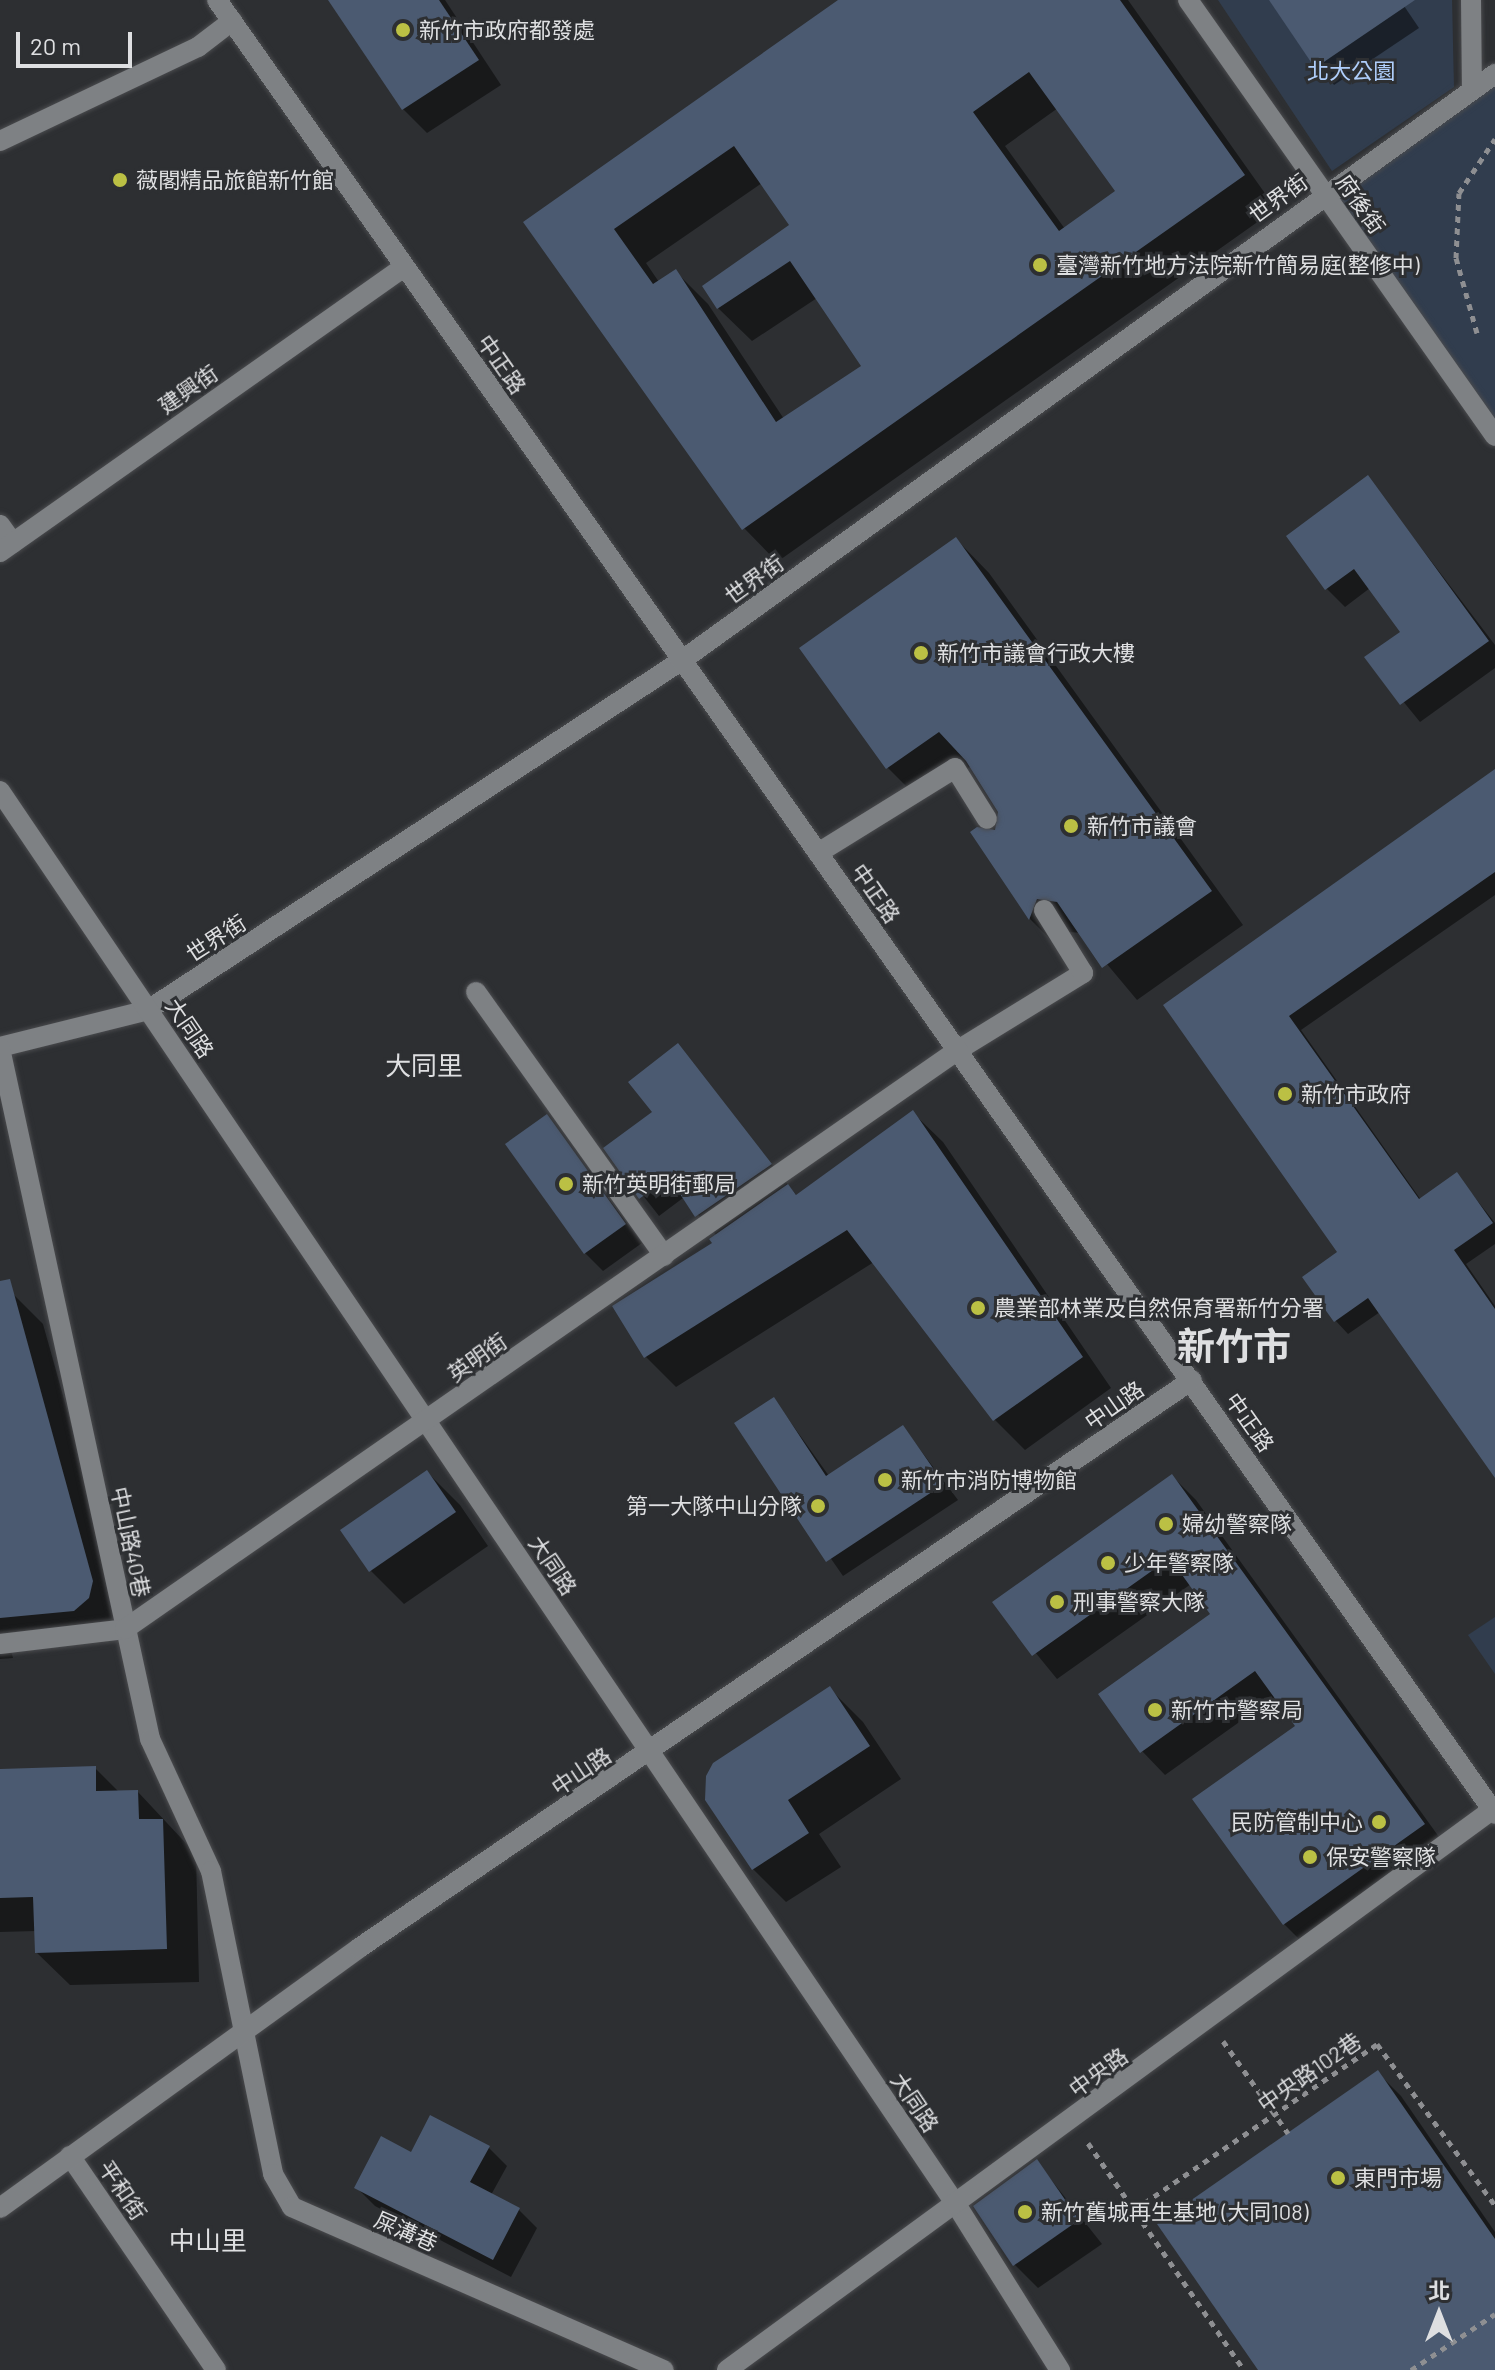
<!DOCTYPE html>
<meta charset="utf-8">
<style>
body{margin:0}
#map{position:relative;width:1495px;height:2370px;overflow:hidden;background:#2d2f32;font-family:Barlow,"Noto Sans TC",sans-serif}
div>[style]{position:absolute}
.green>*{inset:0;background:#313d4e}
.shadow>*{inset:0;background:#0007}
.building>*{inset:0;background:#4b5a71}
.path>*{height:5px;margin-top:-2.5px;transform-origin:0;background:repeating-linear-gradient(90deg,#8e8f92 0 6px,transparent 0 12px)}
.roads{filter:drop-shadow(0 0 2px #4a4b4e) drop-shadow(0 0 2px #4a4b4e)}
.lane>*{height:20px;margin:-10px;padding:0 10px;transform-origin:10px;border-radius:10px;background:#7e8184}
.street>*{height:20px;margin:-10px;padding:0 10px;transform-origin:10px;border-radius:10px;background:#7e8184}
.secondary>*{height:20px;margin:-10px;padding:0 10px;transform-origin:10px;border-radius:10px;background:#7e8184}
.dots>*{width:22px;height:22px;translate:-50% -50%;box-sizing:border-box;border:4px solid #2d2f32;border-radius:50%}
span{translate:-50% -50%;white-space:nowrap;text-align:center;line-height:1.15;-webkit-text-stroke:6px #2d2f32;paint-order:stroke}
.poi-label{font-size:22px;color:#dedfe1}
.left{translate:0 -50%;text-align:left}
.right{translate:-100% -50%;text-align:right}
.park-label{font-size:22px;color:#afcefb}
.street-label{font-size:22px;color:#dedfe1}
.quarter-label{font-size:26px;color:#dedfe1}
.town-label{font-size:38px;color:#dedfe1;font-weight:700}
.north{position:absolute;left:1399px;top:2274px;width:80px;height:80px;-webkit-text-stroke:6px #2d2f32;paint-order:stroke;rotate:0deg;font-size:22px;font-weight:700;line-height:32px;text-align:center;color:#dedfe1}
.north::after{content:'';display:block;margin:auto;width:28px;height:36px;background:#dedfe1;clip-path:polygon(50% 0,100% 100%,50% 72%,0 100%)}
.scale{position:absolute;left:16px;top:32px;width:116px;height:36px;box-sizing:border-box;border:4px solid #dedfe1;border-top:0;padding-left:10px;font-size:24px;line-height:28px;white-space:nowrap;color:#dedfe1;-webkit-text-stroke:6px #2d2f32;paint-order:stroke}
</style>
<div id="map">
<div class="green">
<div style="clip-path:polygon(1218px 0,1452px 0,1454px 87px,1332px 171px)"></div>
<div style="clip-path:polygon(1495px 75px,1495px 436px,1325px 194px)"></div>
<div style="clip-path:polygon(1495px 1617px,1495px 1674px,1468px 1635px)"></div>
</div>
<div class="shadow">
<div style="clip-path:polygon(331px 0,445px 0,501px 85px,427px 133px,403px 109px)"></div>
<div style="clip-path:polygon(evenodd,842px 0,1128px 0,1276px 209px,777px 562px,744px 528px,526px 223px,842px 0,1058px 108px,1118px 191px,1065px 229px,1005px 146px,1058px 108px,842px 0,762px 183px,792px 226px,718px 308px,752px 341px,817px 298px,863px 366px,784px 419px,708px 304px,675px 271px,659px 282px,646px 263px,762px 183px)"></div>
<div style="clip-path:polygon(1272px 0,1400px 0,1419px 28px,1334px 85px)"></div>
<div style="clip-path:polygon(1368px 478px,1495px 645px,1495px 668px,1420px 722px,1367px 657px,1402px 632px,1370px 588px,1345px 607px,1327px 589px)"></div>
<div style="clip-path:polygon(956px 539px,989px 573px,1243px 925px,1137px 1000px,1081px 933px,1070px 932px,1062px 951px,1030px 919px,972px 833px,996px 832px,1000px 812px,971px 766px,921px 801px,888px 768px,802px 648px)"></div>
<div style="clip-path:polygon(1495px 771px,1495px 895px,1301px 1030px,1421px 1200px,1457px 1175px,1495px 1223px,1495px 1244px,1466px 1264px,1495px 1306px,1495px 1475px,1380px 1312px,1348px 1334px,1335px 1320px,1340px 1253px,1165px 1005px)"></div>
<div style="clip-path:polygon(678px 1046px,797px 1196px,913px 1113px,943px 1142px,1111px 1388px,1025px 1450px,995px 1420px,874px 1262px,676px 1387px,646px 1357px,717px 1236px,683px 1198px,659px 1216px,606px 1148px,655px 1113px)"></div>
<div style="clip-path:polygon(546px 1116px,642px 1243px,603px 1271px,585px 1253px)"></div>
<div style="clip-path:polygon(12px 1293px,43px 1324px,124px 1613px,120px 1630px,106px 1642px,11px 1650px,13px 1658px,0 1659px,0 1296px)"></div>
<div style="clip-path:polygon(774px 1399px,829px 1476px,903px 1427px,958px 1500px,843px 1576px,737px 1423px)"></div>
<div style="clip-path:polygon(427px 1472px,460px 1505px,488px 1546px,404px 1604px,371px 1571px)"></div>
<div style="clip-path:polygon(1172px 1476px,1196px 1500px,1447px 1848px,1308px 1948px,1284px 1924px,1298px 1726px,1276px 1696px,1165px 1775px,1142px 1751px,1213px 1614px,1191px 1584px,1057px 1679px,995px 1603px)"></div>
<div style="clip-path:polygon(830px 1689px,863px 1722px,901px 1779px,819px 1834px,841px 1867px,786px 1902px,753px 1869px)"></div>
<div style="clip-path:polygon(95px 1768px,119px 1792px,138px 1792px,196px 1854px,199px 1982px,70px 1985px,36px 1952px,36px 1931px,0 1932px,0 1771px)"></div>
<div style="clip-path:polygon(1378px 2073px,1401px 2096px,1495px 2232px,1495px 2370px,1261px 2370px)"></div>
<div style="clip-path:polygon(489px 2148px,507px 2166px,491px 2195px,519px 2210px,537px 2228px,511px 2277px,375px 2206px,357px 2188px,412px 2155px)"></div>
<div style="clip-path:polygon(1037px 2162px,1102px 2244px,1038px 2288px,1014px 2264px)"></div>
</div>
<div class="building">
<div style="clip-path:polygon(328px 0,439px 0,479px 60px,402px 110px)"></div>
<div style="clip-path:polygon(evenodd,838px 0,1120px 0,1245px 175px,742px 530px,523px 222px,838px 0,1029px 72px,1115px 191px,1059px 231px,973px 112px,1029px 72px,838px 0,734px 146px,789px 225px,702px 286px,717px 309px,790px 261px,861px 366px,776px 422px,676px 269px,653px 284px,614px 229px,734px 146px)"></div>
<div style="clip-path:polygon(1269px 0,1415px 0,1315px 68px)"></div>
<div style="clip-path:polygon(1368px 475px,1489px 641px,1400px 705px,1364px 657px,1400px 632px,1354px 569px,1325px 590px,1286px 536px)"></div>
<div style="clip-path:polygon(956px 537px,1212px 891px,1102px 968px,1057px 902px,1037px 899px,1029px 920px,970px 832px,977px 827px,995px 830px,998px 812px,966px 761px,939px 732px,886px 769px,799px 648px)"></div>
<div style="clip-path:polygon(1495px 769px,1495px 872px,1289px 1016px,1419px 1199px,1457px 1172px,1493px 1223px,1454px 1250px,1495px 1309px,1495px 1478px,1368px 1298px,1334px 1322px,1302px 1277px,1337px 1252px,1163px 1005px)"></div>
<div style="clip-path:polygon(678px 1043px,772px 1164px,695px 1217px,669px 1177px,639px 1199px,603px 1148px,652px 1112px,628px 1082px)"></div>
<div style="clip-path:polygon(913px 1110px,1083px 1357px,993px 1421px,847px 1230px,644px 1358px,612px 1306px,712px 1243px,709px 1239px,788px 1184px,796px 1195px)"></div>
<div style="clip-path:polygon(547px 1114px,626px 1224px,584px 1254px,505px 1144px)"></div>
<div style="clip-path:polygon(10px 1279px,93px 1581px,89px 1598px,74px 1611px,0 1618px,0 1281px)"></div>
<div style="clip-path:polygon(774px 1397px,826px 1476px,903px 1425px,944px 1484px,826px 1562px,734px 1423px)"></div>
<div style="clip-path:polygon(427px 1470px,456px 1512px,369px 1572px,340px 1530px)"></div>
<div style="clip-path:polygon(1172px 1474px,1425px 1824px,1283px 1925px,1192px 1799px,1295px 1726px,1255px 1671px,1140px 1753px,1098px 1694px,1210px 1614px,1170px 1558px,1032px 1656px,992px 1602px)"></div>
<div style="clip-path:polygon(830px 1686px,870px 1746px,788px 1800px,809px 1833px,752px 1870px,705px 1800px,706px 1776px,713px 1763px)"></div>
<div style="clip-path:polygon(96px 1766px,96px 1791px,138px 1790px,139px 1819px,163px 1819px,167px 1949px,35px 1953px,33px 1897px,0 1898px,0 1769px)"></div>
<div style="clip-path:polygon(1378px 2070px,1495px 2239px,1495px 2370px,1258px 2370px,1157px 2224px)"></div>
<div style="clip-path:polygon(430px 2115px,490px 2146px,470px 2182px,520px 2208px,493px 2260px,354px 2188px,381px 2136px,411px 2152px)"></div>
<div style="clip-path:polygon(1037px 2159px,1079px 2220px,1013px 2266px,973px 2206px)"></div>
</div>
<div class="path">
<div style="left:1477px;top:333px;width:78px;rotate:-105.6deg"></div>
<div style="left:1456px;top:258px;width:65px;rotate:-87.4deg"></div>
<div style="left:1459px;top:193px;width:65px;rotate:-56.3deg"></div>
<div style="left:1223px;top:2041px;width:113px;rotate:54.8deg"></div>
<div style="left:1088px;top:2143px;width:275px;rotate:55.5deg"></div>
<div style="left:1134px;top:2210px;width:294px;rotate:-34.3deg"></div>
<div style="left:1377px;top:2044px;width:200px;rotate:53.8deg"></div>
<div style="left:1411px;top:2370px;width:101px;rotate:-33.7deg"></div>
</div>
<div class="roads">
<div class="lane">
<div style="left:1471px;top:0;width:90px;rotate:89.4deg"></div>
<div style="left:0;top:141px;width:219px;rotate:-25.4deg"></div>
<div style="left:198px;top:47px;width:43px;rotate:-37.4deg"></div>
<div style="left:0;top:525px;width:22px;rotate:54deg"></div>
<div style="left:818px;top:853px;width:161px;rotate:-31.8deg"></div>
<div style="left:955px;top:768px;width:60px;rotate:57.9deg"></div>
<div style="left:476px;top:992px;width:324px;rotate:54.5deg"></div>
<div style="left:0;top:1047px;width:153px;rotate:-14deg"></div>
<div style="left:148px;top:1010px;width:637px;rotate:-33.22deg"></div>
<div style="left:0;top:1048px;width:707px;rotate:77.75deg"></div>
<div style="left:150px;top:1739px;width:145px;rotate:65.2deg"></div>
<div style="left:211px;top:1871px;width:309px;rotate:78.4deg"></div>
<div style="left:273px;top:2174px;width:38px;rotate:60deg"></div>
<div style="left:292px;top:2207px;width:406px;rotate:23.7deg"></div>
<div style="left:958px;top:1050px;width:147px;rotate:-31.6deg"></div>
<div style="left:1083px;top:973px;width:74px;rotate:-121.8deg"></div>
</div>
<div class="street">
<div style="left:1188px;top:0;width:533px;rotate:54.85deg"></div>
<div style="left:0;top:552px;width:494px;rotate:-35.2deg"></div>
<div style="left:681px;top:661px;width:1004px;rotate:-35.8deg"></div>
<div style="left:0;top:791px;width:1708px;rotate:55.93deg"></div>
<div style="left:957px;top:2206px;width:194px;rotate:57.9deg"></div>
<div style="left:0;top:1644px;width:126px;rotate:-6.8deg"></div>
<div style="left:125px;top:1629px;width:1014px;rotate:-34.8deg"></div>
<div style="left:70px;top:2156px;width:259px;rotate:55.7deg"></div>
<div style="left:727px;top:2370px;width:948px;rotate:-36.21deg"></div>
</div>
<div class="secondary">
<div style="left:217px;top:0;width:2219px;rotate:54.83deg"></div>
<div style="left:0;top:2208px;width:443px;rotate:-35.9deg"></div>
<div style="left:359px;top:1948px;width:1008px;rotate:-34.29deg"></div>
</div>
</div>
<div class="dots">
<div style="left:403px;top:30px;background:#bbc044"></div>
<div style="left:120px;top:180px;background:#bbc044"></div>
<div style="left:1040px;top:265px;background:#bbc044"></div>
<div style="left:921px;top:653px;background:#bbc044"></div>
<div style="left:1071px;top:826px;background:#bbc044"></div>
<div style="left:1285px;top:1094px;background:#bbc044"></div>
<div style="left:566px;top:1184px;background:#bbc044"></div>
<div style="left:978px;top:1308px;background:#bbc044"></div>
<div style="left:885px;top:1480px;background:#bbc044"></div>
<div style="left:818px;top:1506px;background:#bbc044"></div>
<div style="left:1166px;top:1524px;background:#bbc044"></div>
<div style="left:1108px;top:1563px;background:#bbc044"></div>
<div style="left:1057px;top:1602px;background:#bbc044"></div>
<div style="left:1155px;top:1710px;background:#bbc044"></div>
<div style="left:1379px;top:1822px;background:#bbc044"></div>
<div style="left:1310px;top:1857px;background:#bbc044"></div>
<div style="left:1338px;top:2178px;background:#bbc044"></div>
<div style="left:1025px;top:2212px;background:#bbc044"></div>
</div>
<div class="poi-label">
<span class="left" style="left:419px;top:30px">新竹市政府都發處</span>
<span class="left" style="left:136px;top:180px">薇閣精品旅館新竹館</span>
<span class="left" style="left:1056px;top:265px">臺灣新竹地方法院新竹簡易庭(整修中)</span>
<span class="left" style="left:937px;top:653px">新竹市議會行政大樓</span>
<span class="left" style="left:1087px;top:826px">新竹市議會</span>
<span class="left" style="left:1301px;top:1094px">新竹市政府</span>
<span class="left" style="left:582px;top:1184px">新竹英明街郵局</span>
<span class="left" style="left:994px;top:1308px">農業部林業及自然保育署新竹分署</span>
<span class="left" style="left:901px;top:1480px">新竹市消防博物館</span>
<span class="right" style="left:802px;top:1506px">第一大隊中山分隊</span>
<span class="left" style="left:1182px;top:1524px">婦幼警察隊</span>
<span class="left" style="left:1124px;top:1563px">少年警察隊</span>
<span class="left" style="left:1073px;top:1602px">刑事警察大隊</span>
<span class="left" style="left:1171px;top:1710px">新竹市警察局</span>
<span class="right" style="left:1363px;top:1822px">民防管制中心</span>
<span class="left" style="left:1326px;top:1857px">保安警察隊</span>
<span class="left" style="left:1354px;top:2178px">東門市場</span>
<span class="left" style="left:1041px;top:2212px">新竹舊城再生基地 (大同108)</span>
</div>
<div class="park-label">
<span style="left:1351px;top:71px">北大公園</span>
</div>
<div class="street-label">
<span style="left:1278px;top:198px;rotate:-36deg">世界街</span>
<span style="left:1361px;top:204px;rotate:55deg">府後街</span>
<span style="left:502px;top:364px;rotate:55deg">中正路</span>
<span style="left:188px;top:389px;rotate:-35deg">建興街</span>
<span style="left:754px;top:579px;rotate:-36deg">世界街</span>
<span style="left:876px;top:893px;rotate:55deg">中正路</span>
<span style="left:216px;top:938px;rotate:-33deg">世界街</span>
<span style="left:190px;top:1028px;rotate:56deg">大同路</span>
<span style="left:477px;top:1357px;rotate:-35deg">英明街</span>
<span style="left:1114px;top:1405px;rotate:-35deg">中山路</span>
<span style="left:1250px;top:1422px;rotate:55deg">中正路</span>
<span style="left:131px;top:1542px;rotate:78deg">中山路40巷</span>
<span style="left:553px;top:1565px;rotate:56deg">大同路</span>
<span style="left:581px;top:1771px;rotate:-34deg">中山路</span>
<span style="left:1098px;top:2072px;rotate:-36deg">中央路</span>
<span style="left:1309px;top:2072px;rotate:-35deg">中央路102巷</span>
<span style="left:915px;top:2102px;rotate:56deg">大同路</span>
<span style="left:123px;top:2190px;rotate:56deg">平和街</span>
<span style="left:406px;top:2231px;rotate:24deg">屎溝巷</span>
</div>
<div class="quarter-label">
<span style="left:424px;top:1065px">大同里</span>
<span style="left:208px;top:2240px">中山里</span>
</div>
<div class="town-label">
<span style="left:1234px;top:1346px">新竹市</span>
</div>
<div class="north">北</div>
<div class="scale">20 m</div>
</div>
